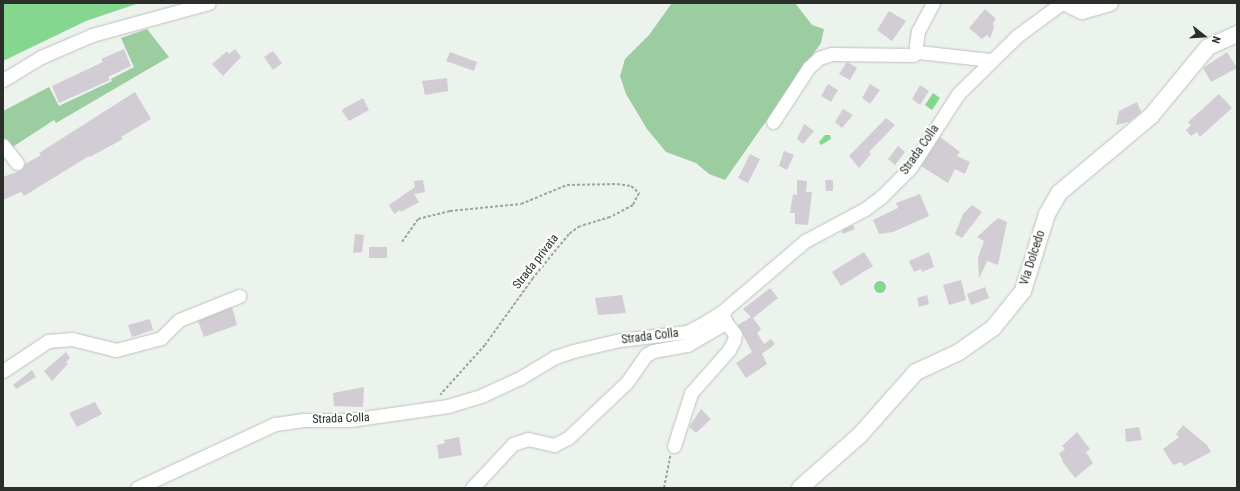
<!DOCTYPE html>
<style>
body{margin:0}
#map{position:relative;width:1240px;height:491px;overflow:hidden;background:#ecf3ec;font-family:"Roboto Condensed",sans-serif}
div>[style]{position:absolute}
.green>*{inset:0;background:#9bcda0}
.water>*{inset:0;background:#85d68e}
.round{border-radius:50%}
.building>*{inset:0;background:#d2ccd4}
.path>*{height:2px;margin-top:-1px;transform-origin:0;background:repeating-linear-gradient(90deg,#a0a5a0 0 3px,transparent 0 5px)}
.roads{filter:drop-shadow(0 0 1px #bbc2bb) drop-shadow(0 0 1px #bbc2bb)}
.minor>*{height:13px;margin:-6.5px;padding:0 6.5px;transform-origin:6.5px;border-radius:6.5px;background:#fff}
.major>*{height:16px;margin:-8px;padding:0 8px;transform-origin:8px;border-radius:8px;background:#fff}
span{translate:-50% -50%;white-space:nowrap;text-align:center;line-height:1.15;-webkit-text-stroke:4px #fdfffd;paint-order:stroke}
.street-label{font-size:12px;color:#2b2e2b}
.frame{position:absolute;inset:0;border:4px solid #2b2e2b;pointer-events:none}
.north{position:absolute;left:1184px;top:16px;width:40px;height:40px;-webkit-text-stroke:3px #fdfffd;paint-order:stroke;rotate:107deg;font-size:11px;font-weight:700;line-height:16px;text-align:center;color:#2b2e2b}
.north::after{content:'';display:block;margin:auto;width:14px;height:18px;background:#2b2e2b;clip-path:polygon(50% 0,100% 100%,50% 72%,0 100%)}
</style>
<div id="map">
<div class="green">
<div style="clip-path:polygon(672px 3px,795px 3px,812px 25px,824px 29px,821px 43px,725px 180px,709px 174px,696px 163px,666px 152px,647px 129px,626px 94px,620px 76px,625px 59px,649px 35px)"></div>
<div style="clip-path:polygon(147px 29px,169px 57px,56px 123px,54px 120px,11px 148px,3px 137px,3px 111px,49px 87px,59px 106px,112px 81px,111px 79px,134px 67px,121px 38px)"></div>
</div>
<div class="water">
<div style="clip-path:polygon(3px 3px,139px 3px,86px 21px,3px 61px)"></div>
<div style="clip-path:polygon(933px 93px,940px 98px,932px 110px,925px 105px)"></div>
<div style="clip-path:polygon(825px 135px,830px 135px,831px 139px,821px 145px,819px 142px)"></div>
<div class="round" style="left:874px;top:281px;width:12px;height:12px"></div>
</div>
<div class="building">
<div style="clip-path:polygon(985px 9px,996px 19px,993px 23px,994px 28px,990px 38px,987px 35px,982px 39px,969px 28px)"></div>
<div style="clip-path:polygon(889px 11px,906px 21px,892px 41px,877px 30px)"></div>
<div style="clip-path:polygon(124px 49px,131px 66px,108px 77px,110px 80px,59px 103px,52px 86px,103px 62px,101px 59px)"></div>
<div style="clip-path:polygon(235px 49px,241px 57px,223px 76px,212px 64px,227px 51px,229px 54px)"></div>
<div style="clip-path:polygon(273px 51px,282px 63px,273px 70px,264px 57px)"></div>
<div style="clip-path:polygon(450px 52px,477px 62px,474px 71px,446px 61px)"></div>
<div style="clip-path:polygon(1227px 52px,1237px 68px,1211px 82px,1203px 68px)"></div>
<div style="clip-path:polygon(847px 62px,857px 68px,850px 80px,839px 74px)"></div>
<div style="clip-path:polygon(447px 78px,448px 91px,425px 95px,422px 81px)"></div>
<div style="clip-path:polygon(828px 84px,838px 90px,831px 102px,821px 96px)"></div>
<div style="clip-path:polygon(870px 84px,880px 90px,870px 104px,862px 98px)"></div>
<div style="clip-path:polygon(920px 85px,929px 91px,920px 105px,912px 99px)"></div>
<div style="clip-path:polygon(135px 92px,151px 119px,121px 137px,123px 139px,90px 157px,89px 156px,24px 196px,21px 192px,3px 200px,3px 177px,22px 170px,25px 164px,41px 155px,39px 153px)"></div>
<div style="clip-path:polygon(1219px 94px,1232px 108px,1200px 137px,1197px 132px,1191px 136px,1186px 130px,1191px 125px,1188px 122px)"></div>
<div style="clip-path:polygon(363px 98px,369px 110px,349px 121px,342px 111px,343px 109px)"></div>
<div style="clip-path:polygon(1137px 102px,1141px 112px,1129px 122px,1116px 125px,1119px 111px)"></div>
<div style="clip-path:polygon(843px 109px,853px 115px,842px 128px,835px 122px)"></div>
<div style="clip-path:polygon(886px 118px,895px 125px,869px 152px,871px 154px,859px 168px,849px 156px)"></div>
<div style="clip-path:polygon(804px 124px,814px 131px,803px 144px,797px 139px)"></div>
<div style="clip-path:polygon(940px 137px,960px 152px,957px 156px,970px 162px,965px 174px,955px 169px,948px 183px,921px 166px)"></div>
<div style="clip-path:polygon(898px 146px,905px 152px,895px 165px,888px 159px)"></div>
<div style="clip-path:polygon(784px 151px,794px 155px,787px 170px,779px 166px)"></div>
<div style="clip-path:polygon(750px 154px,760px 159px,748px 183px,738px 178px)"></div>
<div style="clip-path:polygon(423px 180px,425px 192px,414px 194px,419px 202px,401px 212px,400px 210px,394px 214px,389px 205px,415px 187px,414px 181px)"></div>
<div style="clip-path:polygon(797px 180px,807px 181px,806px 192px,812px 192px,808px 225px,795px 224px,795px 213px,790px 213px,793px 194px,797px 195px)"></div>
<div style="clip-path:polygon(825px 180px,833px 180px,833px 191px,826px 191px)"></div>
<div style="clip-path:polygon(920px 194px,929px 216px,893px 232px,879px 234px,873px 220px,898px 208px,896px 203px)"></div>
<div style="clip-path:polygon(972px 205px,982px 212px,962px 238px,955px 234px,963px 214px)"></div>
<div style="clip-path:polygon(998px 218px,1007px 222px,998px 265px,987px 261px,979px 279px,978px 258px,984px 241px,977px 237px)"></div>
<div style="clip-path:polygon(853px 225px,855px 229px,843px 234px,842px 230px)"></div>
<div style="clip-path:polygon(355px 234px,364px 235px,362px 252px,353px 253px)"></div>
<div style="clip-path:polygon(369px 247px,387px 247px,387px 258px,369px 258px)"></div>
<div style="clip-path:polygon(864px 252px,873px 266px,841px 286px,832px 272px)"></div>
<div style="clip-path:polygon(929px 252px,934px 267px,922px 272px,921px 269px,914px 272px,909px 261px)"></div>
<div style="clip-path:polygon(961px 280px,966px 300px,949px 305px,943px 285px)"></div>
<div style="clip-path:polygon(985px 287px,989px 298px,971px 305px,967px 294px)"></div>
<div style="clip-path:polygon(770px 288px,778px 298px,753px 318px,761px 329px,757px 333px,764px 344px,771px 339px,775px 344px,762px 354px,767px 364px,746px 378px,736px 363px,752px 352px,738px 325px,751px 317px,743px 309px)"></div>
<div style="clip-path:polygon(622px 295px,626px 313px,598px 315px,595px 298px)"></div>
<div style="clip-path:polygon(927px 295px,929px 304px,919px 307px,917px 298px)"></div>
<div style="clip-path:polygon(232px 307px,237px 325px,204px 337px,198px 321px)"></div>
<div style="clip-path:polygon(150px 319px,153px 330px,132px 337px,128px 325px)"></div>
<div style="clip-path:polygon(66px 352px,70px 358px,66px 362px,68px 364px,52px 381px,44px 371px)"></div>
<div style="clip-path:polygon(32px 370px,36px 377px,16px 389px,13px 385px)"></div>
<div style="clip-path:polygon(364px 387px,363px 407px,334px 406px,333px 393px)"></div>
<div style="clip-path:polygon(95px 402px,102px 414px,77px 427px,69px 413px)"></div>
<div style="clip-path:polygon(701px 409px,711px 419px,696px 433px,689px 427px)"></div>
<div style="clip-path:polygon(1183px 425px,1207px 445px,1211px 452px,1184px 466px,1181px 462px,1173px 465px,1163px 449px,1179px 437px,1176px 434px)"></div>
<div style="clip-path:polygon(1139px 427px,1142px 440px,1126px 442px,1125px 429px)"></div>
<div style="clip-path:polygon(1077px 432px,1090px 449px,1086px 452px,1093px 463px,1075px 478px,1062px 461px,1063px 460px,1059px 454px,1065px 449px,1062px 446px)"></div>
<div style="clip-path:polygon(459px 437px,462px 455px,439px 459px,437px 445px,445px 443px,444px 440px)"></div>
</div>
<div class="path">
<div style="left:402px;top:242px;width:28px;rotate:-55deg"></div>
<div style="left:418px;top:219px;width:33px;rotate:-14deg"></div>
<div style="left:450px;top:211px;width:71px;rotate:-5.6deg"></div>
<div style="left:521px;top:204px;width:50px;rotate:-22.4deg"></div>
<div style="left:567px;top:185px;width:50px;rotate:-1.1deg"></div>
<div style="left:617px;top:184px;width:14px;rotate:8deg"></div>
<div style="left:631px;top:186px;width:11px;rotate:41deg"></div>
<div style="left:639px;top:193px;width:13px;rotate:117deg"></div>
<div style="left:633px;top:205px;width:26px;rotate:152deg"></div>
<div style="left:610px;top:217px;width:31px;rotate:163deg"></div>
<div style="left:580px;top:226px;width:14px;rotate:144deg"></div>
<div style="left:569px;top:234px;width:57px;rotate:129.3deg"></div>
<div style="left:533px;top:278px;width:82px;rotate:125.6deg"></div>
<div style="left:485px;top:345px;width:67px;rotate:132deg"></div>
<div style="left:664px;top:488px;width:33px;rotate:-79deg"></div>
</div>
<div class="roads">
<div class="minor">
<div style="left:933px;top:3px;width:32px;rotate:118deg"></div>
<div style="left:918px;top:31px;width:15px;rotate:98deg"></div>
<div style="left:916px;top:46px;width:6px;rotate:72deg"></div>
<div style="left:918px;top:52px;width:72px;rotate:6.3deg"></div>
<div style="left:3px;top:80px;width:44px;rotate:-31.2deg"></div>
<div style="left:41px;top:57px;width:56px;rotate:-23.3deg"></div>
<div style="left:92px;top:35px;width:121px;rotate:-15.3deg"></div>
<div style="left:773px;top:122px;width:66px;rotate:-56.8deg"></div>
<div style="left:809px;top:67px;width:13px;rotate:-42deg"></div>
<div style="left:819px;top:58px;width:13px;rotate:-18deg"></div>
<div style="left:831px;top:54px;width:82px;rotate:0.7deg"></div>
<div style="left:913px;top:55px;width:6px;rotate:-31deg"></div>
<div style="left:3px;top:145px;width:23px;rotate:52deg"></div>
<div style="left:3px;top:371px;width:54px;rotate:-33.7deg"></div>
<div style="left:48px;top:341px;width:24px;rotate:-5deg"></div>
<div style="left:72px;top:339px;width:45px;rotate:14deg"></div>
<div style="left:116px;top:350px;width:47px;rotate:-14.9deg"></div>
<div style="left:161px;top:338px;width:25px;rotate:-45deg"></div>
<div style="left:179px;top:320px;width:65px;rotate:-21.8deg"></div>
<div style="left:674px;top:446px;width:56px;rotate:-72.2deg"></div>
<div style="left:691px;top:393px;width:57px;rotate:-48.5deg"></div>
<div style="left:729px;top:350px;width:11px;rotate:-63deg"></div>
<div style="left:734px;top:340px;width:6px;rotate:-81deg"></div>
<div style="left:735px;top:334px;width:16px;rotate:-128deg"></div>
<div style="left:725px;top:321px;width:9px;rotate:-103deg"></div>
<div style="left:137px;top:488px;width:152px;rotate:-24.9deg"></div>
<div style="left:275px;top:424px;width:27px;rotate:-8deg"></div>
<div style="left:302px;top:420px;width:48px"></div>
<div style="left:350px;top:420px;width:99px;rotate:-8.1deg"></div>
<div style="left:448px;top:406px;width:37px;rotate:-17deg"></div>
<div style="left:483px;top:395px;width:41px;rotate:-24.7deg"></div>
<div style="left:520px;top:378px;width:41px;rotate:-31deg"></div>
<div style="left:555px;top:357px;width:19px;rotate:-18deg"></div>
<div style="left:573px;top:351px;width:48px;rotate:-13.2deg"></div>
<div style="left:620px;top:340px;width:67px;rotate:-6.8deg"></div>
<div style="left:687px;top:332px;width:13px;rotate:-27deg"></div>
<div style="left:699px;top:326px;width:28px;rotate:-32deg"></div>
<div style="left:723px;top:311px;width:108px;rotate:-40.5deg"></div>
<div style="left:805px;top:241px;width:68px;rotate:-28.1deg"></div>
<div style="left:865px;top:209px;width:20px;rotate:-37deg"></div>
<div style="left:881px;top:197px;width:42px;rotate:-45deg"></div>
<div style="left:911px;top:167px;width:87px;rotate:-57.2deg"></div>
<div style="left:958px;top:94px;width:83px;rotate:-44.5deg"></div>
<div style="left:1017px;top:36px;width:56px;rotate:-36.3deg"></div>
<div style="left:472px;top:488px;width:60px;rotate:-47deg"></div>
<div style="left:513px;top:444px;width:16px;rotate:-18deg"></div>
<div style="left:528px;top:439px;width:27px;rotate:13deg"></div>
<div style="left:554px;top:445px;width:16px;rotate:-27deg"></div>
<div style="left:568px;top:438px;width:81px;rotate:-43.5deg"></div>
<div style="left:627px;top:382px;width:33px;rotate:-55deg"></div>
<div style="left:646px;top:355px;width:8px;rotate:-30deg"></div>
<div style="left:653px;top:351px;width:35px;rotate:-10deg"></div>
<div style="left:687px;top:345px;width:39px;rotate:-30deg"></div>
<div style="left:721px;top:325px;width:6px;rotate:-45deg"></div>
</div>
<div class="major">
<div style="left:1066px;top:3px;width:18px;rotate:27deg"></div>
<div style="left:1082px;top:11px;width:29px;rotate:-16deg"></div>
<div style="left:800px;top:488px;width:80px;rotate:-41.5deg"></div>
<div style="left:860px;top:435px;width:84px;rotate:-48.4deg"></div>
<div style="left:916px;top:372px;width:47px;rotate:-24.9deg"></div>
<div style="left:959px;top:352px;width:42px;rotate:-35.2deg"></div>
<div style="left:993px;top:328px;width:48px;rotate:-51deg"></div>
<div style="left:1023px;top:291px;width:81px;rotate:-72.7deg"></div>
<div style="left:1047px;top:214px;width:24px;rotate:-60deg"></div>
<div style="left:1059px;top:193px;width:120px;rotate:-39.9deg"></div>
<div style="left:1151px;top:116px;width:89px;rotate:-50.4deg"></div>
<div style="left:1208px;top:47px;width:32px;rotate:-24deg"></div>
</div>
</div>
<div class="street-label">
<span style="left:920px;top:150px;rotate:-55deg">Strada Colla</span>
<span style="left:1033px;top:258px;rotate:-72deg">Via Dolcedo</span>
<span style="left:536px;top:262px;rotate:-52deg">Strada privata</span>
<span style="left:650px;top:337px;rotate:-7deg">Strada Colla</span>
<span style="left:341px;top:419px;rotate:-2deg">Strada Colla</span>
</div>
<div class="frame"></div>
<div class="north">N</div>
</div>
